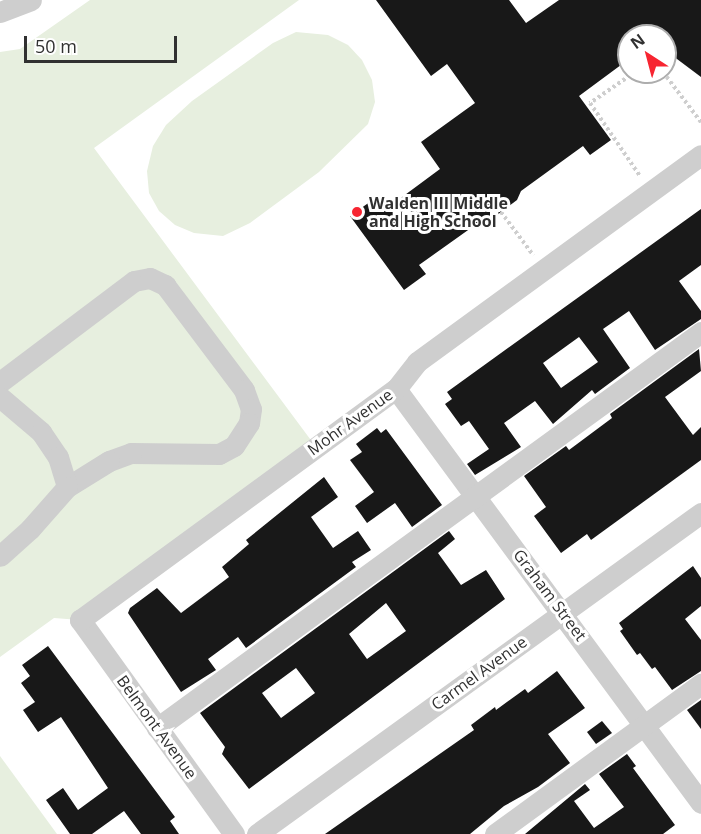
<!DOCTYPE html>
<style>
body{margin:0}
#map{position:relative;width:701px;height:834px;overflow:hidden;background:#fff;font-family:"Open Sans",sans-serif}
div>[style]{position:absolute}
.green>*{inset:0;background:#e7efdf}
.building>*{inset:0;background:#181818}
.path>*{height:4px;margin-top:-2px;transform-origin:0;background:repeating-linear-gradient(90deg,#cecece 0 3px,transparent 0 6px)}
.minor>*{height:21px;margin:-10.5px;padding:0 10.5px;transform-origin:10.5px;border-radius:10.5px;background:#cecece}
.dots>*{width:16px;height:16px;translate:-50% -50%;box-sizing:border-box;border:3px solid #fff;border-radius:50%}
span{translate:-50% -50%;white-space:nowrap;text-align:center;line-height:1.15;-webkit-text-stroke:6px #fff;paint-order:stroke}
.poi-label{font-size:16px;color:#313131;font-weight:700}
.left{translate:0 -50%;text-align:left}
.street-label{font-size:16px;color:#313131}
.north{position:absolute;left:617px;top:24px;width:60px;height:60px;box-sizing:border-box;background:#fff;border:2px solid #adadad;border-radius:50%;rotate:324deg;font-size:16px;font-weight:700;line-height:24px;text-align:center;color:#313131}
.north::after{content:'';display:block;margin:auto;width:21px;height:27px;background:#f72531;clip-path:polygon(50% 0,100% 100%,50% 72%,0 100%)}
.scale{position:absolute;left:24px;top:36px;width:153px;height:27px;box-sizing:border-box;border:3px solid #313131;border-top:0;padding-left:8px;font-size:18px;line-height:21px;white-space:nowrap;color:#313131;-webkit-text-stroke:4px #fff;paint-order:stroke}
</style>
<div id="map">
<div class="green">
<div style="clip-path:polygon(90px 0,299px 0,94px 148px,316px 447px,80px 620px,54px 618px,0 657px,0 52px,20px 49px)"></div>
<div style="clip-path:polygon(296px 32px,328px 35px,348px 45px,362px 60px,372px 80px,375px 102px,368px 124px,319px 172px,250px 223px,223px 236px,194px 233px,175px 225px,159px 211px,149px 193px,147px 171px,153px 146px,166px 125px,192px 101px,273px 43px)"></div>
<div style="clip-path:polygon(0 756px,57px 834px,0 834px)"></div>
</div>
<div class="building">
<div style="clip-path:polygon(376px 0,509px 0,526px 23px,559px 0,701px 0,701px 77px,665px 50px,665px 36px,629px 36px,629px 59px,579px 96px,611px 140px,590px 155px,583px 146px,521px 191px,517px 200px,493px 218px,485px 218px,419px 265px,426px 274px,404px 290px,350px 216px,381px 194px,390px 206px,440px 169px,421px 142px,475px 103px,447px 64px,431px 76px)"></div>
<div style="clip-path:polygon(evenodd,701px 209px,701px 265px,679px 281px,701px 311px,701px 319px,655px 350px,629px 311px,603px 329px,630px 368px,595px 394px,592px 390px,553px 424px,535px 401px,504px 423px,521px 447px,475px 475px,467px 464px,489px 449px,469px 421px,461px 426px,445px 404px,452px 399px,447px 392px,701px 209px,579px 337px,598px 362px,561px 388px,543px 363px,579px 337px)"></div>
<div style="clip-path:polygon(699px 349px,701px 371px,665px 397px,693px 435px,701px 427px,701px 460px,591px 540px,587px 534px,561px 553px,534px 516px,546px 507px,524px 476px,566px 446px,569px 450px,612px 418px,610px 414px)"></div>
<div style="clip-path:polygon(377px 428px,381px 433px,386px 429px,442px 505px,412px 527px,395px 503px,367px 523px,355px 506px,374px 492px,350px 460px,362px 452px,356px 444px)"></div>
<div style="clip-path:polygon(324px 477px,338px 497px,311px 517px,333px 548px,358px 531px,371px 550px,352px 562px,356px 567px,246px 648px,238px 637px,208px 659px,216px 670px,181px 692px,128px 613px,130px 608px,157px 588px,181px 613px,229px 577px,222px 567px,249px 544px,246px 540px)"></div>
<div style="clip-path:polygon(evenodd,449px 531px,455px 539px,438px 553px,461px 585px,486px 570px,505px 599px,249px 789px,222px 754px,225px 747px,200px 713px,449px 531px,386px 603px,406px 631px,367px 659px,349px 634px,386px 603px,449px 531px,296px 668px,315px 693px,281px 718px,262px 693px,296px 668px)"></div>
<div style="clip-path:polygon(693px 566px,701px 578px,701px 606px,685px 619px,701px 640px,701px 671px,672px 690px,655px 667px,652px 669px,640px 653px,637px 655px,620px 631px,623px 629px,619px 623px)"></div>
<div style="clip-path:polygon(48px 646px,175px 817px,170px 821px,179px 834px,141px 834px,124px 811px,92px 834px,70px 834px,46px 800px,63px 788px,78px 810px,108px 788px,61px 717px,38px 732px,23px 710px,35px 702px,21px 683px,30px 676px,22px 665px)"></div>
<div style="clip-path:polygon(557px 671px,585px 708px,548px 734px,570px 763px,538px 787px,504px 806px,470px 834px,325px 834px,474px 730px,471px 725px,495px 707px,496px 710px,525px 689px,528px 693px)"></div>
<div style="clip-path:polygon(701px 700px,701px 729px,687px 710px)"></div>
<div style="clip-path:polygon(602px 721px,612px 733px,596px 744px,587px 732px)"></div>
<div style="clip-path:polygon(627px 754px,636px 766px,633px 768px,675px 825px,663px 834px,525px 834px,585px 784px,590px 790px,574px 801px,594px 828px,624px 807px,599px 774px)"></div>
</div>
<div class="path">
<div style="left:635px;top:72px;width:55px;rotate:145.4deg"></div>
<div style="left:590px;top:103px;width:88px;rotate:55.6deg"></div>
<div style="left:663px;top:72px;width:63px;rotate:52.8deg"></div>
<div style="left:501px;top:212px;width:54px;rotate:53.3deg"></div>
</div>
<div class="minor">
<div style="left:0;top:12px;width:33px;rotate:-21deg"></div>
<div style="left:0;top:382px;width:168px;rotate:-37deg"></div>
<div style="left:134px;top:281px;width:16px;rotate:-11deg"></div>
<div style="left:150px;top:278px;width:17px;rotate:25deg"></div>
<div style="left:165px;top:285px;width:131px;rotate:53deg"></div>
<div style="left:244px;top:390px;width:20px;rotate:70deg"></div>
<div style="left:251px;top:409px;width:14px;rotate:98deg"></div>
<div style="left:249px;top:423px;width:27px;rotate:123deg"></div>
<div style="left:234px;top:446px;width:17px;rotate:152deg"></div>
<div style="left:219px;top:454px;width:88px;rotate:-179.3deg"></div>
<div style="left:131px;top:453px;width:23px;rotate:160deg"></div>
<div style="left:109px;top:461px;width:49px;rotate:148.2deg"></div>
<div style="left:396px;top:389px;width:514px;rotate:53.62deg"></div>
<div style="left:0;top:397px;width:54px;rotate:40.5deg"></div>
<div style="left:41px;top:432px;width:30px;rotate:56deg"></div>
<div style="left:58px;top:457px;width:31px;rotate:73deg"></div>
<div style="left:67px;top:487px;width:56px;rotate:131.4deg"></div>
<div style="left:30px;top:529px;width:40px;rotate:138deg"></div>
<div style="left:157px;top:728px;width:673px;rotate:-36.05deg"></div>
<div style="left:234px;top:834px;width:264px;rotate:-125.7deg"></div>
<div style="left:80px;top:620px;width:391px;rotate:-36.2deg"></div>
<div style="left:396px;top:389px;width:34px;rotate:-52deg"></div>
<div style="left:417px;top:362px;width:351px;rotate:-36.1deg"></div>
<div style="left:257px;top:834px;width:548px;rotate:-35.87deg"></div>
<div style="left:495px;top:834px;width:255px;rotate:-36.1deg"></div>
</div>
<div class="dots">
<div style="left:357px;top:212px;background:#f72531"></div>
</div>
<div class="poi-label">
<span class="left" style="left:369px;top:212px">Walden III Middle<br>and High School</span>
</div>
<div class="street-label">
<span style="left:350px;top:422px;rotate:-36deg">Mohr Avenue</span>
<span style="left:550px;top:595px;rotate:53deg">Graham Street</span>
<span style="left:479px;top:673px;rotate:-36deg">Carmel Avenue</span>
<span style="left:157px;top:727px;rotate:54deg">Belmont Avenue</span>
</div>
<div class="north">N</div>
<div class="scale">50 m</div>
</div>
